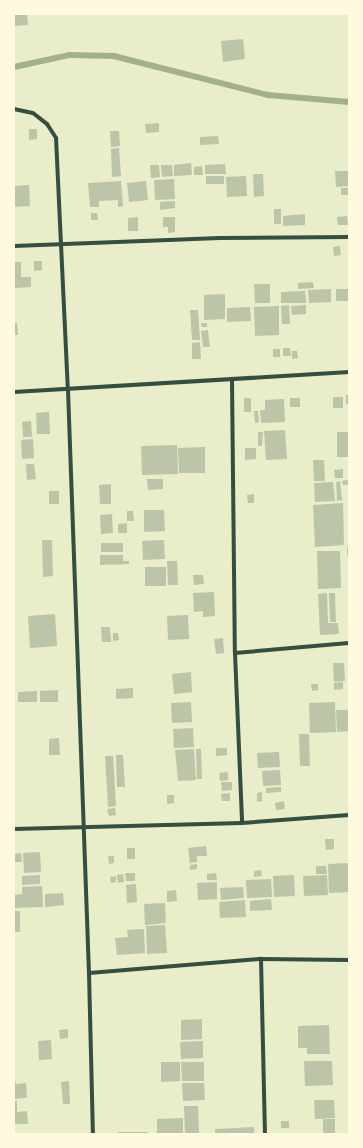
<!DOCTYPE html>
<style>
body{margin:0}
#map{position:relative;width:363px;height:1148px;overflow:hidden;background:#e9edc9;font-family:Raleway,sans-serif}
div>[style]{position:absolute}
.stream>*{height:5.5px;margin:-2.75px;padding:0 2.75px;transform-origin:2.75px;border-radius:2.75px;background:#a3b18a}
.building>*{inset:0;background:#bcc5a7}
.minor>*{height:4px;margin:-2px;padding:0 2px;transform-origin:2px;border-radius:2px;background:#344e41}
span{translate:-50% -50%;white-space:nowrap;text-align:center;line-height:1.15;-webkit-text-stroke:3px #fefae0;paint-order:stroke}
.frame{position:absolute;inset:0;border:15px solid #fefae0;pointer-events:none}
</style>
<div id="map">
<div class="stream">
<div style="left:14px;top:67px;width:57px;rotate:-12.1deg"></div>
<div style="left:70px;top:55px;width:44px;rotate:1.3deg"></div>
<div style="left:114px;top:56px;width:159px;rotate:14.2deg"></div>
<div style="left:268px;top:95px;width:81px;rotate:4.9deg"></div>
</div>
<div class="building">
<div style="clip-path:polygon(14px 14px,27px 14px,28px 25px,14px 26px)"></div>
<div style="clip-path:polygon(243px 39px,245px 59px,223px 62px,221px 41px)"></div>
<div style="clip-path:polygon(159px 123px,159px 132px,146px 133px,145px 124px)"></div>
<div style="clip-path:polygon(29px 129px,37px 129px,37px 139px,29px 140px)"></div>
<div style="clip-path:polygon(110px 131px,119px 131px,120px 146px,111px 147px)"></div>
<div style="clip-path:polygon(218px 136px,219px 144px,200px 145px,200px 137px)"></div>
<div style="clip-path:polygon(119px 148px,121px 176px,112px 177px,111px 149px)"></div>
<div style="clip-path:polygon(191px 163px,192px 175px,174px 176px,174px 165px)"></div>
<div style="clip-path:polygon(225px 164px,226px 174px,205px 174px,205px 165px)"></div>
<div style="clip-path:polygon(150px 165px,159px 165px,160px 177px,151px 178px)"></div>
<div style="clip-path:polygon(161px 165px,172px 165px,173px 176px,162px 177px)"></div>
<div style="clip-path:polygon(202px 166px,203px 175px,194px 175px,194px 167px)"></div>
<div style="clip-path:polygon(335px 171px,349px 171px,349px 186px,336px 187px)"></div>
<div style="clip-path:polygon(253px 174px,263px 174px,264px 196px,254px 197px)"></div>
<div style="clip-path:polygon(206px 176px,224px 176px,224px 184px,206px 184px)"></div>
<div style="clip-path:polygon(246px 176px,247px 196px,227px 197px,226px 177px)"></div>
<div style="clip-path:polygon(174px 179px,175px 199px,155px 200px,154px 180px)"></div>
<div style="clip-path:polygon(121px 181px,123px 206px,118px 207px,118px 200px,99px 201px,99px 207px,90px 207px,88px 183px)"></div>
<div style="clip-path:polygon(146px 181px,148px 200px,129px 202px,127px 183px)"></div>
<div style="clip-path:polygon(29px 185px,30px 206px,14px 207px,14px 186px)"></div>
<div style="clip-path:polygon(341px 188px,349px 188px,349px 195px,341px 195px)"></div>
<div style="clip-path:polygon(175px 201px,175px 208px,160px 210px,160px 202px)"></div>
<div style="clip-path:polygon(274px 209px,281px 209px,281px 224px,274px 224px)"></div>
<div style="clip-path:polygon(91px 213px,97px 213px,98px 220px,91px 220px)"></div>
<div style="clip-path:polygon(305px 214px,305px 225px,283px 226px,283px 216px)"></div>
<div style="clip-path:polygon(347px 216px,348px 225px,338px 225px,337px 217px)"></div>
<div style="clip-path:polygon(138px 217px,138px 231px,128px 231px,128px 218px)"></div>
<div style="clip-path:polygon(163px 217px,175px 217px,175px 232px,168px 233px,168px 227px,163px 227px)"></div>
<div style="clip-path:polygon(340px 246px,341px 255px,334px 256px,333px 247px)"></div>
<div style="clip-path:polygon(34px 261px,42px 261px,42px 270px,34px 271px)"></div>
<div style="clip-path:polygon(14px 262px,21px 262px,21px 277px,31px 277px,31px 287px,14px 288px)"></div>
<div style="clip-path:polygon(313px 282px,314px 288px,298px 289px,298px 283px)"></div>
<div style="clip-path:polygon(254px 284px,270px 284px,270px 303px,255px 303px)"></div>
<div style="clip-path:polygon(331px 289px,331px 302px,309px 303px,308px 290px)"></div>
<div style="clip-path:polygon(336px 289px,349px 289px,349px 301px,336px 301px)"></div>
<div style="clip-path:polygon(305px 291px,306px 303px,281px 303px,281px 292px)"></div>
<div style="clip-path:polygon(225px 294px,225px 319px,204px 320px,204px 295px)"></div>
<div style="clip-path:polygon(289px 305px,290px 324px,282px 324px,281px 306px)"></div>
<div style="clip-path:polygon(306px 305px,306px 314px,292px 315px,291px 306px)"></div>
<div style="clip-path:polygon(279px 306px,279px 335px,255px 336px,254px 307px)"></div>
<div style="clip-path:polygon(250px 307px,251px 321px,227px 322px,227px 308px)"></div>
<div style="clip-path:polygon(190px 310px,198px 310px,200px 340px,192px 340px)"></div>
<div style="clip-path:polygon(14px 323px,17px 323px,18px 335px,14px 335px)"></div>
<div style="clip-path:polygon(201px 323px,207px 323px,207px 327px,202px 327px)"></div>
<div style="clip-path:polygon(208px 330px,210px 347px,203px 347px,201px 331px)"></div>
<div style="clip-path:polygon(200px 342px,201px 359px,192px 359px,192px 343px)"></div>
<div style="clip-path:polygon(283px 348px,290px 348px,291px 356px,283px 356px)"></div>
<div style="clip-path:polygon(273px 349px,280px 349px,280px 357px,273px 357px)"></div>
<div style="clip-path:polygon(292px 351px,297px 351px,298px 358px,292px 359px)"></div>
<div style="clip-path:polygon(346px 395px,349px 395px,349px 404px,346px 404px)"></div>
<div style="clip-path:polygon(333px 397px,343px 397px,343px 408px,333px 408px)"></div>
<div style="clip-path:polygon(244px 398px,251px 398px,251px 412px,244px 412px)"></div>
<div style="clip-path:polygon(290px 398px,300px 398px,300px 407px,290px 407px)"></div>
<div style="clip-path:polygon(284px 399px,285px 422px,261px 423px,260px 410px,265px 410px,265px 400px)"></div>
<div style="clip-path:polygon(254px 411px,258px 411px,259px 422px,255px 423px)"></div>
<div style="clip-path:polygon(49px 412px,50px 434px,37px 434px,36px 413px)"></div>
<div style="clip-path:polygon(31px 421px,32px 437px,23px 437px,22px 422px)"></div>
<div style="clip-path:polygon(285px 430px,287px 459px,266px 460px,264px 431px)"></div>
<div style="clip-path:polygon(258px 432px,263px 432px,262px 446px,258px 446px)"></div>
<div style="clip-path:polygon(337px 432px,349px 432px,349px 457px,337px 457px)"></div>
<div style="clip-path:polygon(33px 439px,34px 458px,22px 459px,21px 440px)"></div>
<div style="clip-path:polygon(177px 445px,178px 474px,142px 475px,141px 446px)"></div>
<div style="clip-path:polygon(205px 447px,205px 473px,179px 473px,178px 448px)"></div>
<div style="clip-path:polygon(245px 448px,256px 448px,256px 459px,245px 460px)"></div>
<div style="clip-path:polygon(313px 460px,324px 460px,325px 481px,314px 481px)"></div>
<div style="clip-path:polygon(26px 464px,34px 464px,36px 479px,27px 480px)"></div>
<div style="clip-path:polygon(343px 469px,343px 478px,335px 478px,334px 470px)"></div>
<div style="clip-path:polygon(147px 479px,163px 479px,163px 489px,148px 490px)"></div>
<div style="clip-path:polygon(348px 480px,348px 485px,343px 485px,342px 481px)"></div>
<div style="clip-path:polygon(340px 481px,342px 500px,337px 501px,336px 482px)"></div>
<div style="clip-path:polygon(333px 482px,335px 501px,315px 502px,314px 483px)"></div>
<div style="clip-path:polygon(111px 484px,111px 504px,100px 504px,99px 485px)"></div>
<div style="clip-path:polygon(49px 491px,59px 491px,59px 504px,49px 504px)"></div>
<div style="clip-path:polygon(254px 494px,254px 503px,248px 503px,247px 495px)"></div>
<div style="clip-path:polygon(343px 503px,344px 545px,315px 547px,313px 505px)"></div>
<div style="clip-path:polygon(144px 510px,164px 510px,165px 531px,144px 532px)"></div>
<div style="clip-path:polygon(127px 511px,133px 511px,134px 521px,127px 521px)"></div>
<div style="clip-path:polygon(112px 514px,113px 533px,101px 534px,100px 515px)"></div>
<div style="clip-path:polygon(127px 523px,127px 533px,118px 533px,118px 524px)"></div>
<div style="clip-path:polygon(42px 540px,52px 540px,53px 576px,43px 577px)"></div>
<div style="clip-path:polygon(164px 540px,165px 559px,143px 560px,142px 541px)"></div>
<div style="clip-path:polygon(101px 543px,123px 543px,123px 552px,101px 552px)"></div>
<div style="clip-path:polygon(347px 547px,349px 547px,349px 555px,347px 555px)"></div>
<div style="clip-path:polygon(317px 551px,340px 551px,341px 588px,318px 589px)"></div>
<div style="clip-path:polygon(100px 555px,123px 555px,123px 561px,129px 561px,129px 564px,100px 565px)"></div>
<div style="clip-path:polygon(167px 561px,177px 561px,178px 585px,168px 585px)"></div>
<div style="clip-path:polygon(145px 567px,166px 567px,166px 586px,145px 586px)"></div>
<div style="clip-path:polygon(193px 575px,203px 575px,204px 584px,194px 585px)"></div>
<div style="clip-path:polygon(214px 592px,215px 616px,203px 617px,203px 611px,194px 612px,193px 593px)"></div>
<div style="clip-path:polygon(327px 593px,328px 623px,338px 623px,339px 634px,320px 635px,318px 594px)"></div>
<div style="clip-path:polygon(329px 593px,335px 593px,336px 622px,330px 622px)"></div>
<div style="clip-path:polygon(55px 614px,57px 646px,30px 648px,28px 616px)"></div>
<div style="clip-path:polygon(188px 615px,189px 639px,168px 640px,167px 616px)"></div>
<div style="clip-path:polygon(101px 627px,110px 627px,111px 642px,102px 642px)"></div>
<div style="clip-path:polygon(113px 633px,118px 633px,119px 640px,113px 641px)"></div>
<div style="clip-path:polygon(223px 638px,224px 653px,216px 654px,214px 639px)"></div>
<div style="clip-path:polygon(333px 663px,344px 663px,345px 681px,334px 682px)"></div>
<div style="clip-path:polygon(191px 672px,192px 692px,174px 694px,172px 674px)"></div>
<div style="clip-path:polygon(343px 682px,343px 689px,334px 690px,334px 683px)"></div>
<div style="clip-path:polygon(311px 684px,318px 684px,318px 690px,312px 691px)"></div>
<div style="clip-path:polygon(133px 688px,133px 698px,116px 699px,116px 689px)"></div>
<div style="clip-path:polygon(58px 690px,58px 702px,40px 702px,40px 691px)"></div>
<div style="clip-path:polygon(37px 691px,37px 702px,18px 702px,18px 692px)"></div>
<div style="clip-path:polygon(191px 702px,192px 722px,172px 723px,171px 703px)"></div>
<div style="clip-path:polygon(335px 702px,336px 732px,310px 733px,309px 703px)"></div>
<div style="clip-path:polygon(336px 710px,349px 710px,349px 731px,337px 732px)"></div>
<div style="clip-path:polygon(193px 728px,194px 747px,174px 748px,173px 729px)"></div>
<div style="clip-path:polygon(299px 734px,309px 734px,310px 766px,300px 766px)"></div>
<div style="clip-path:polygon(59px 738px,60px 755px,49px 755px,49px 739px)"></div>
<div style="clip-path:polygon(216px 748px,227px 748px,227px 755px,216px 756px)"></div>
<div style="clip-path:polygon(194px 749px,196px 780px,178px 781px,175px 750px)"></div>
<div style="clip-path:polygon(196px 749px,201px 749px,202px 779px,197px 779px)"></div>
<div style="clip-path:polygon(279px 752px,280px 767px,258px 768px,257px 753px)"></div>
<div style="clip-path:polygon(116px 755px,123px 755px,125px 787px,117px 787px)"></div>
<div style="clip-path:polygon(105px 756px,113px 756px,116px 806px,108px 807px)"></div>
<div style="clip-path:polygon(280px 770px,281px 785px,263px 786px,262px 771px)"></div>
<div style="clip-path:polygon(228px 772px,228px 780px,220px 781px,219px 773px)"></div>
<div style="clip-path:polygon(221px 782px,232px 782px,232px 790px,222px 791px)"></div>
<div style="clip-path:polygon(281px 787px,281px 792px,266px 793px,266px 788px)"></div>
<div style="clip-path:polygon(262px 792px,262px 801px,257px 802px,257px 793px)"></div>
<div style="clip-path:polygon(230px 793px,230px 801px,222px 801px,221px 794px)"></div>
<div style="clip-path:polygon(167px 795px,174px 795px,174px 803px,167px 804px)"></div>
<div style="clip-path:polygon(284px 801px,285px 809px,276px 810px,275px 803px)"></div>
<div style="clip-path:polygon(115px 808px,116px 815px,109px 816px,107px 809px)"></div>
<div style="clip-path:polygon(325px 839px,334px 839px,334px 849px,326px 850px)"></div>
<div style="clip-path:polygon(206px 846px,207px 856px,197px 856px,197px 862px,190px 863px,188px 848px)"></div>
<div style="clip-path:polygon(127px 848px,135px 848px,135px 859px,127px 859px)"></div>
<div style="clip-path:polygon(40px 852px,41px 872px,24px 873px,23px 853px)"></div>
<div style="clip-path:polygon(21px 853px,22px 862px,14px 862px,14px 854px)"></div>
<div style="clip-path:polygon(108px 856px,114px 856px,114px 863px,109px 864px)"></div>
<div style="clip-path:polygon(349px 863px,349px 892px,329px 893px,328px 864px)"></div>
<div style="clip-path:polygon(197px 864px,197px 869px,190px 870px,190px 865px)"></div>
<div style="clip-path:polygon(316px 866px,326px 866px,327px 874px,316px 874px)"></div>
<div style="clip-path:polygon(261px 870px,262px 876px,254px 877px,254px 871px)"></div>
<div style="clip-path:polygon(125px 873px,135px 873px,135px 881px,126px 881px)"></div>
<div style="clip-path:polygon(216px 873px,217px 880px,207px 880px,207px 874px)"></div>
<div style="clip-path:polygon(123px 874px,124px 882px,118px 883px,117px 875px)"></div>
<div style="clip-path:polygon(40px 875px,40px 884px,22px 885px,22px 876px)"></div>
<div style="clip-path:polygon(294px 875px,295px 896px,274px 897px,273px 876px)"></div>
<div style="clip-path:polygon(327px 875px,328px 895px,304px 896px,303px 876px)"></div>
<div style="clip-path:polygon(116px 876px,116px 882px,111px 883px,110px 877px)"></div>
<div style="clip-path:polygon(271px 879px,272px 897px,247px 898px,246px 880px)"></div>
<div style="clip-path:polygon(217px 882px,217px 899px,198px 900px,197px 883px)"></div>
<div style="clip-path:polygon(136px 884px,137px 902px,127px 903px,126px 885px)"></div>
<div style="clip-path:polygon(42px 886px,43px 907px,14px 908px,14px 895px,22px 894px,22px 887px)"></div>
<div style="clip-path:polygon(243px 887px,244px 898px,221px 900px,220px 888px)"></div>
<div style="clip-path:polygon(176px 890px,177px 901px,167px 902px,167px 891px)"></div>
<div style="clip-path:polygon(63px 893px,64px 905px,45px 907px,45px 894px)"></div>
<div style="clip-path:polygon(271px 899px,272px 910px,250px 911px,250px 901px)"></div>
<div style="clip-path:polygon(245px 900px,246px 917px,220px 918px,219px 902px)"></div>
<div style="clip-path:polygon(165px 903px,166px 923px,145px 925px,144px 904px)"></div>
<div style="clip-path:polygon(14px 911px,20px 911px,20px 932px,14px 932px)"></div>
<div style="clip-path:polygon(165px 925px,167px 953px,147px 954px,146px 926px)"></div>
<div style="clip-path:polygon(144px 929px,145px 953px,117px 955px,115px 938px,128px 937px,127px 930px)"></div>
<div style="clip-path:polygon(202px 1019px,202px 1039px,181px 1040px,181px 1020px)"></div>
<div style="clip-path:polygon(329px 1025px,330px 1054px,307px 1054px,307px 1048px,298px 1048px,298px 1026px)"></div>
<div style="clip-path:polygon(68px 1029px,68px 1038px,60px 1039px,59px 1030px)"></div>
<div style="clip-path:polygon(51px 1040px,52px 1059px,39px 1060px,38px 1041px)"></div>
<div style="clip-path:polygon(203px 1041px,203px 1058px,181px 1059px,180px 1042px)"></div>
<div style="clip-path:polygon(304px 1061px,332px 1061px,333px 1085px,305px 1086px)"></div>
<div style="clip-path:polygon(161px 1062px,180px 1062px,180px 1081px,161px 1082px)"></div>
<div style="clip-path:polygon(181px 1062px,204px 1062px,204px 1081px,182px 1081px)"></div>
<div style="clip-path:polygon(14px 1075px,16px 1084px,26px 1083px,27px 1098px,14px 1099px)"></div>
<div style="clip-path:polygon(69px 1081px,70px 1104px,63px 1104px,61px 1082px)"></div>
<div style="clip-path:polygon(182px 1083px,204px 1083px,205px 1100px,183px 1101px)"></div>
<div style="clip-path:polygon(314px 1100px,334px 1100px,335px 1118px,315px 1119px)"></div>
<div style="clip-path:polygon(14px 1101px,17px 1101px,17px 1112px,27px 1111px,28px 1124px,14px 1124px)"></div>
<div style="clip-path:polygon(184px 1106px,198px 1106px,199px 1134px,185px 1134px)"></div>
<div style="clip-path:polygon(183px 1118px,183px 1134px,157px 1134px,157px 1119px)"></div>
<div style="clip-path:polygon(323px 1119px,335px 1119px,335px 1134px,323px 1134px)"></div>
<div style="clip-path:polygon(281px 1121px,289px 1121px,289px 1128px,281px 1128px)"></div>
<div style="clip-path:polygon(254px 1127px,254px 1134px,215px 1134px,215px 1129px)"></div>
<div style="clip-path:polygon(118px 1132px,148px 1132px,148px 1134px,118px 1134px)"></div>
</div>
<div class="minor">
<div style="left:14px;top:109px;width:19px;rotate:12deg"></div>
<div style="left:33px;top:113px;width:18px;rotate:38deg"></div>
<div style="left:47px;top:124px;width:17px;rotate:57deg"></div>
<div style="left:56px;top:138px;width:252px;rotate:87.3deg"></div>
<div style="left:68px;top:390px;width:583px;rotate:87.94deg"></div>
<div style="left:89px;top:973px;width:161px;rotate:88.6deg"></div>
<div style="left:14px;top:246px;width:206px;rotate:-2.2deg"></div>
<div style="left:220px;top:238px;width:129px;rotate:-0.4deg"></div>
<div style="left:232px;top:380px;width:273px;rotate:89.4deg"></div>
<div style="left:235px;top:653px;width:170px;rotate:87.6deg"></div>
<div style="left:14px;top:392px;width:336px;rotate:-3.4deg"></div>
<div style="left:235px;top:653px;width:114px;rotate:-5deg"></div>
<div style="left:14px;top:829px;width:228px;rotate:-1.5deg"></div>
<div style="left:242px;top:823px;width:107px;rotate:-4.3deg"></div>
<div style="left:261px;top:959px;width:175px;rotate:88.7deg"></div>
<div style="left:89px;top:973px;width:173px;rotate:-4.7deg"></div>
<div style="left:261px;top:959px;width:88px;rotate:0.7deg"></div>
</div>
<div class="frame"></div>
</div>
